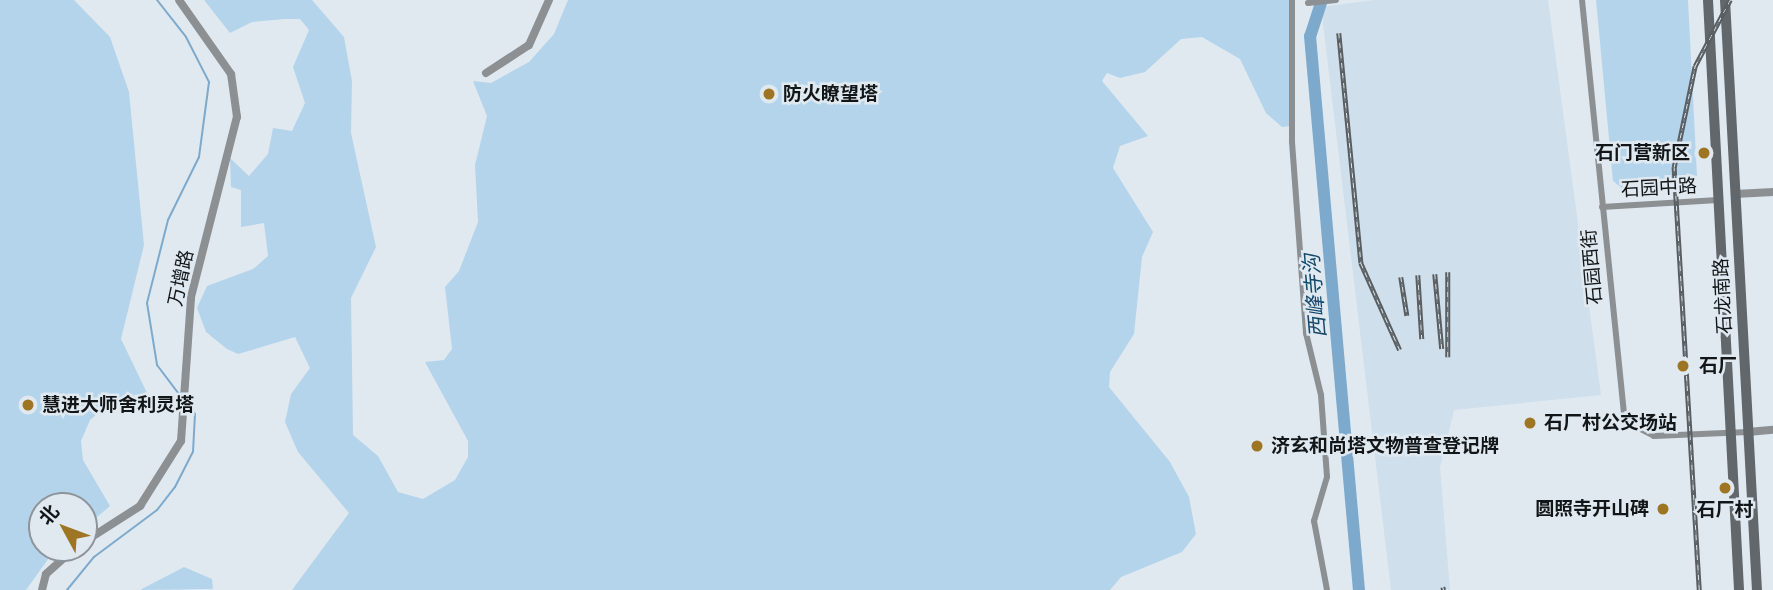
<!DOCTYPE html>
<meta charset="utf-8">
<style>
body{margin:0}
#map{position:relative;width:1773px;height:590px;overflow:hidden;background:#e0e9f0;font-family:"Open Sans","Noto Sans SC",sans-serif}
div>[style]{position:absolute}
.built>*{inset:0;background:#cfdfeb}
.green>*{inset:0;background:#b4d4ec}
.stream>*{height:2px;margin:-1px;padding:0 1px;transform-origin:1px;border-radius:1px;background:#7daacc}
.river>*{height:12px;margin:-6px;padding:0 6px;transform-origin:6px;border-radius:6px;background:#7daacc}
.minor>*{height:6px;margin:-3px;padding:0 3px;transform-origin:3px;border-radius:3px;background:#8c9093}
.tertiary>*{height:8px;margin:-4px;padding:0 4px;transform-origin:4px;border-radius:4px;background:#8c9093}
.secondary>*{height:10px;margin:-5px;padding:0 5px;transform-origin:5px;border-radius:5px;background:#61676b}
.rail>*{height:4.5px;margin-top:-2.25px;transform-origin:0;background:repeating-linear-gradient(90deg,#e0e9f0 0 5px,#585e61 0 10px);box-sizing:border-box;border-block:2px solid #585e61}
.dots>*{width:19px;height:19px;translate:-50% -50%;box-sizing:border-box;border:4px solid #e0e9f0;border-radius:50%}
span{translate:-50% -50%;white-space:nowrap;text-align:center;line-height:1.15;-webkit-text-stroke:5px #e0e9f0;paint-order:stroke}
.poi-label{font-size:19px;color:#121618;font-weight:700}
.left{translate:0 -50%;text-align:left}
.right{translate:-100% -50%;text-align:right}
.street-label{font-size:19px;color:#121618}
.water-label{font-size:21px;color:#12486a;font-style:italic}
.north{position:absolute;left:28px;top:492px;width:70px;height:70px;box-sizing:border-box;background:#e0e9f0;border:2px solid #8e959a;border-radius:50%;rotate:311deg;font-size:19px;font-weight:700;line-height:28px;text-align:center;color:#121618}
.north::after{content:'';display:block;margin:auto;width:24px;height:32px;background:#9e7523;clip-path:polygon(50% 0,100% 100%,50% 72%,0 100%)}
</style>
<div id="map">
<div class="built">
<div style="clip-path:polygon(1374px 0,1548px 0,1601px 395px,1454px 410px,1440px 467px,1450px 590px,1391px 590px,1321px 7px)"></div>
</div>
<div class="green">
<div style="clip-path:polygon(0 0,74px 0,110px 37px,129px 92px,144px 245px,121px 339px,149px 397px,135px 406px,104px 408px,90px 420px,81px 441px,83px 460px,110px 506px,84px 528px,84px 506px,42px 506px,42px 548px,56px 548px,26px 590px,0 590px)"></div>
<div style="clip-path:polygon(204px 0,312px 0,344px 37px,352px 81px,351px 133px,376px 247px,351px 298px,353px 435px,378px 456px,398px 492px,423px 499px,455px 480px,468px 457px,468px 441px,425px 362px,444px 360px,452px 349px,445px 287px,459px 271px,478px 222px,475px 165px,487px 116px,473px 81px,491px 83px,529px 62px,554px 34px,568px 0,1289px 0,1292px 126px,1282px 127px,1266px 113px,1240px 59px,1202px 37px,1181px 39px,1145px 72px,1120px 78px,1107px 73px,1102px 81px,1148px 136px,1120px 146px,1113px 168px,1153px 232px,1142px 257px,1134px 334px,1110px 372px,1109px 387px,1170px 462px,1189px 497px,1196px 534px,1182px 552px,1121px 577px,1110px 590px,292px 590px,349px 513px,298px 452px,285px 422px,291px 394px,310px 368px,295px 337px,238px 354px,227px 349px,206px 332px,197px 308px,207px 286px,253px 269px,268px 256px,264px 223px,241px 227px,241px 190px,231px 187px,230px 158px,249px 176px,268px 154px,273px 128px,292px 131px,305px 103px,293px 67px,309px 30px,300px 19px,285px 19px,252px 22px,230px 33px)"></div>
<div style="clip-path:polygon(1596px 0,1688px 0,1697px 176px,1683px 190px,1623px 189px,1613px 181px)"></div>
<div style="clip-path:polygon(184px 567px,212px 579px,213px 589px,140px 590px)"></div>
</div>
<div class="stream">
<div style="left:157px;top:0;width:47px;rotate:51.9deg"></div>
<div style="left:186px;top:37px;width:51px;rotate:62.9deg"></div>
<div style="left:209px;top:82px;width:76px;rotate:97.6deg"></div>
<div style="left:199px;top:157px;width:70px;rotate:116.2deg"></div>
<div style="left:168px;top:220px;width:86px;rotate:104.2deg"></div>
<div style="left:147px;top:303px;width:63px;rotate:80.8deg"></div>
<div style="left:157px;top:365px;width:40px;rotate:53deg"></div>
<div style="left:67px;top:590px;width:43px;rotate:-50.7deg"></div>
<div style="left:94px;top:557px;width:79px;rotate:-36.7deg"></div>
<div style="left:157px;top:510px;width:29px;rotate:-52deg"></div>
<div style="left:175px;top:487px;width:39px;rotate:-63deg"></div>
<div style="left:193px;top:452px;width:38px;rotate:-87deg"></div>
<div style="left:195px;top:414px;width:12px;rotate:-125deg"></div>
</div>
<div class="river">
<div style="left:1322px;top:0;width:38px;rotate:108deg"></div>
<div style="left:1310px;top:36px;width:556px;rotate:84.95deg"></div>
</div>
<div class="minor">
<div style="left:1292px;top:0;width:142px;rotate:90deg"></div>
<div style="left:1292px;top:142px;width:192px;rotate:85.8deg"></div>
<div style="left:1306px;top:333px;width:64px;rotate:76.4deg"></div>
<div style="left:1321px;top:395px;width:82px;rotate:85.8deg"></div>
<div style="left:1327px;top:477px;width:46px;rotate:106.5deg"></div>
<div style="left:1314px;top:521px;width:70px;rotate:79.3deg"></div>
<div style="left:1582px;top:0;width:423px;rotate:84.2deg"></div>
<div style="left:1625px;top:421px;width:33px;rotate:27deg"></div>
<div style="left:1654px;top:436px;width:94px;rotate:-2.4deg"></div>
<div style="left:1308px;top:3px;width:28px;rotate:-6deg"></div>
<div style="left:1602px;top:207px;width:116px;rotate:-3.5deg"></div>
</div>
<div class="tertiary">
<div style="left:486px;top:73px;width:51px;rotate:-33.1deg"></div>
<div style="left:529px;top:45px;width:49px;rotate:-66deg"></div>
<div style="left:1735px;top:194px;width:38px;rotate:-3deg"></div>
<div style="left:1748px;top:432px;width:25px;rotate:-5deg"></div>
<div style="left:84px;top:542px;width:67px;rotate:-32.7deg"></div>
<div style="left:140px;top:506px;width:77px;rotate:-57.8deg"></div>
<div style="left:181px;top:441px;width:144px;rotate:-86deg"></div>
<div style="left:191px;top:297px;width:186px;rotate:-75.7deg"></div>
<div style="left:237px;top:117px;width:43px;rotate:-97.9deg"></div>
<div style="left:231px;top:74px;width:90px;rotate:-125.1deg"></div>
<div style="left:42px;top:590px;width:16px;rotate:-76deg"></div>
<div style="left:46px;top:574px;width:39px;rotate:-42deg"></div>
</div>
<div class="secondary">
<div style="left:1708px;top:0;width:591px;rotate:86.99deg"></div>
<div style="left:1725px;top:0;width:591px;rotate:86.9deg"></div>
</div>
<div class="rail">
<div style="left:1339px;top:33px;width:231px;rotate:84.5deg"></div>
<div style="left:1361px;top:263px;width:95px;rotate:65.9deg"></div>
<div style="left:1448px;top:272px;width:85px;rotate:90deg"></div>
<div style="left:1435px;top:274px;width:75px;rotate:84.7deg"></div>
<div style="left:1418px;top:275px;width:64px;rotate:86.4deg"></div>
<div style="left:1401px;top:277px;width:39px;rotate:81deg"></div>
<div style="left:1443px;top:587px;width:3px;rotate:72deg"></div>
<div style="left:1699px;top:590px;width:424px;rotate:-93.4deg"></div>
<div style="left:1674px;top:167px;width:103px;rotate:-78.3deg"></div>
<div style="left:1695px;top:66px;width:75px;rotate:-62.1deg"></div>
</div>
<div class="dots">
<div style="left:769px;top:94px;background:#9e7523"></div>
<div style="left:1704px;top:153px;background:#9e7523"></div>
<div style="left:1683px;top:366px;background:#9e7523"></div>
<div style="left:28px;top:405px;background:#9e7523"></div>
<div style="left:1530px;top:423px;background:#9e7523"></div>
<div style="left:1257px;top:446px;background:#9e7523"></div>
<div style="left:1725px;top:488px;background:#9e7523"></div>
<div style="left:1663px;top:509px;background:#9e7523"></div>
</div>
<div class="poi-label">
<span class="left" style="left:783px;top:94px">防火瞭望塔</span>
<span class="right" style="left:1690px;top:153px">石门营新区</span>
<span class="left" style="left:1699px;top:366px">石厂</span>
<span class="left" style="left:42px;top:405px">慧进大师舍利灵塔</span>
<span class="left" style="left:1544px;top:423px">石厂村公交场站</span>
<span class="left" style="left:1271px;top:446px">济玄和尚塔文物普查登记牌</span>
<span class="right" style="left:1649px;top:509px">圆照寺开山碑</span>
<span style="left:1725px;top:510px">石厂村</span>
</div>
<div class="street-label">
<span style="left:1659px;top:188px;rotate:-3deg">石园中路</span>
<span style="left:1592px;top:267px;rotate:-95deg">石园西街</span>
<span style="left:181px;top:278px;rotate:-78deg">万增路</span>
<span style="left:1723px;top:296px;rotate:-93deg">石龙南路</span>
</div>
<div class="water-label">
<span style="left:1314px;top:296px;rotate:-95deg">西峰寺沟</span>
</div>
<div class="north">北</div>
</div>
